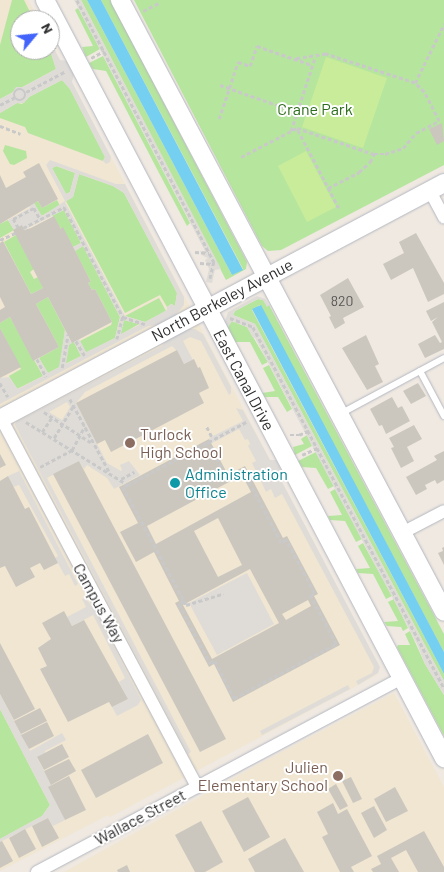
<!DOCTYPE html>
<style>
body{margin:0}
#map{position:relative;width:444px;height:872px;overflow:hidden;background:#efe9e1;font-family:Barlow,sans-serif}
div>[style]{position:absolute}
.education>*{inset:0;background:#f0e6d1}
.green>*{inset:0;background:#b6e59e}
.pitch>*{inset:0;background:#c9ec9a}
.plaza>*{inset:0;background:#dfdcd8}
.water>*{inset:0;background:#75cff0}
.building>*{inset:0;background:#cbc7bf}
.path>*{height:2.5px;margin-top:-1.25px;transform-origin:0;background:repeating-linear-gradient(90deg,#c9c9c9 0 4px,transparent 0 6.5px)}
.path>.ring{margin:-1.25px;padding:0;box-sizing:content-box;background:none;border:2.5px solid #c9c9c9;border-radius:50%}
.roads{filter:drop-shadow(0 0 1px #b4b7c1) drop-shadow(0 0 1px #b4b7c1)}
.lane>*{height:6px;margin:-3px;padding:0 3px;transform-origin:3px;border-radius:3px;background:#fff}
.street>*{height:12px;margin:-6px;padding:0 6px;transform-origin:6px;border-radius:6px;background:#fff}
.secondary>*{height:18px;margin:-9px;padding:0 9px;transform-origin:9px;border-radius:9px;background:#fff}
.dots>*{width:14px;height:14px;translate:-50% -50%;box-sizing:border-box;border:2px solid #fff;border-radius:50%}
span{translate:-50% -50%;white-space:nowrap;text-align:center;line-height:1.15;-webkit-text-stroke:4px #fff;paint-order:stroke}
.number-label{font-size:14px;color:#555452}
.number-label span{-webkit-text-stroke-width:0}
.park-label{font-size:16px;color:#2c6e1b}
.street-label{font-size:16px;color:#2e2e2e}
.education-label{font-size:16px;color:#785e54}
.left{translate:0 -50%;text-align:left}
.right{translate:-100% -50%;text-align:right}
.culture-label{font-size:16px;color:#0d838f}
.north{position:absolute;left:10px;top:10px;width:50px;height:50px;box-sizing:border-box;background:#fff;border:1px solid #ababab;border-radius:50%;rotate:62deg;font-size:14px;font-weight:700;line-height:20px;text-align:center;color:#2e2e2e}
.north::after{content:'';display:block;margin:auto;width:18px;height:22px;background:#4264fb;clip-path:polygon(50% 0,100% 100%,50% 72%,0 100%)}
</style>
<div id="map">
<div class="education">
<div style="clip-path:polygon(0 0,28px 0,39px 20px,20px 20px,20px 50px,50px 50px,50px 41px,380px 669px,377px 675px,110px 817px,108px 815px,0 871px)"></div>
<div style="clip-path:polygon(394px 693px,444px 787px,444px 872px,64px 872px,259px 764px)"></div>
</div>
<div class="green">
<div style="clip-path:polygon(12px 0,24px 0,34px 20px,20px 20px,20px 50px,50px 50px,56px 69px,0 99px,0 45px)"></div>
<div style="clip-path:polygon(81px 0,87px 0,232px 275px,243px 269px,101px 0,110px 0,247px 262px,246px 269px,226px 280px)"></div>
<div style="clip-path:polygon(134px 0,444px 0,444px 165px,281px 250px,268px 251px,262px 246px)"></div>
<div style="clip-path:polygon(78px 8px,100px 49px,86px 57px,82px 47px,93px 46px,75px 10px)"></div>
<div style="clip-path:polygon(103px 56px,162px 169px,158px 171px,106px 71px,93px 69px,89px 63px)"></div>
<div style="clip-path:polygon(62px 80px,70px 89px,105px 157px,103px 161px,28px 133px,25px 127px,0 118px,0 113px,17px 103px,22px 104px,29px 97px)"></div>
<div style="clip-path:polygon(5px 145px,26px 151px,27px 158px,14px 165px,10px 164px,3px 151px)"></div>
<div style="clip-path:polygon(56px 166px,75px 173px,70px 192px,66px 194px,52px 168px)"></div>
<div style="clip-path:polygon(162px 169px,190px 223px,187px 226px,158px 171px)"></div>
<div style="clip-path:polygon(79px 174px,113px 186px,124px 193px,177px 293px,175px 306px,171px 304px,167px 307px,160px 295px,125px 313px,66px 201px,73px 197px)"></div>
<div style="clip-path:polygon(57px 200px,60px 206px,41px 216px,34px 203px,38px 201px,42px 208px)"></div>
<div style="clip-path:polygon(64px 210px,81px 243px,73px 247px,52px 215px)"></div>
<div style="clip-path:polygon(8px 220px,14px 230px,0 238px,0 224px)"></div>
<div style="clip-path:polygon(16px 235px,34px 269px,30px 272px,34px 279px,38px 277px,43px 288px,31px 294px,4px 242px)"></div>
<div style="clip-path:polygon(83px 246px,120px 317px,115px 338px,86px 353px,80px 341px,111px 325px,112px 322px,95px 289px,92px 290px,88px 283px,91px 282px,75px 251px)"></div>
<div style="clip-path:polygon(48px 297px,65px 330px,60px 367px,48px 373px,39px 358px,59px 347px,36px 304px)"></div>
<div style="clip-path:polygon(159px 298px,166px 311px,145px 322px,125px 316px)"></div>
<div style="clip-path:polygon(258px 299px,263px 300px,267px 306px,269px 305px,444px 634px,444px 652px,260px 305px,252px 310px,444px 674px,444px 681px,255px 324px,233px 315px,235px 311px)"></div>
<div style="clip-path:polygon(10px 317px,43px 376px,17px 389px,9px 376px,21px 369px,0 328px,0 323px)"></div>
<div style="clip-path:polygon(124px 320px,139px 324px,120px 335px)"></div>
<div style="clip-path:polygon(231px 321px,247px 327px,268px 362px,262px 365px,250px 342px,234px 342px,227px 329px)"></div>
<div style="clip-path:polygon(74px 342px,81px 356px,65px 364px,69px 344px)"></div>
<div style="clip-path:polygon(269px 365px,292px 409px,287px 412px,278px 397px,265px 397px,262px 393px,275px 391px,263px 368px)"></div>
<div style="clip-path:polygon(307px 435px,312px 446px,295px 455px,293px 447px,304px 444px,301px 439px)"></div>
<div style="clip-path:polygon(316px 452px,334px 486px,328px 489px,316px 468px,302px 467px,298px 461px)"></div>
<div style="clip-path:polygon(335px 489px,362px 539px,356px 542px,345px 521px,330px 520px,328px 516px,342px 515px,330px 492px)"></div>
<div style="clip-path:polygon(363px 543px,392px 596px,386px 599px,373px 574px,358px 573px,356px 569px,370px 568px,358px 546px)"></div>
<div style="clip-path:polygon(394px 599px,408px 628px,403px 631px,401px 627px,387px 626px,384px 622px,398px 621px,388px 602px)"></div>
<div style="clip-path:polygon(410px 631px,425px 664px,444px 695px,444px 736px,397px 647px,398px 645px,410px 645px,405px 634px)"></div>
<div style="clip-path:polygon(0 709px,50px 805px,42px 816px,0 839px)"></div>
</div>
<div class="pitch">
<div style="clip-path:polygon(326px 57px,387px 78px,363px 148px,302px 127px)"></div>
<div style="clip-path:polygon(306px 151px,336px 207px,307px 222px,278px 166px)"></div>
</div>
<div class="plaza">
<div style="clip-path:polygon(74px 0,81px 0,221px 269px,215px 270px,212px 283px,206px 282px,209px 269px,205px 260px,208px 258px,203px 256px,200px 251px,205px 251px)"></div>
<div style="clip-path:polygon(50px 41px,60px 60px,67px 61px,74px 74px,72px 82px,111px 157px,110px 162px,106px 164px,103px 161px,105px 157px,70px 89px,62px 80px,29px 97px,24px 103px,17px 103px,0 113px,0 99px,12px 93px,16px 87px,23px 87px,56px 69px,50px 50px)"></div>
<div style="clip-path:polygon(evenodd,50px 160px,116px 184px,125px 184px,184px 297px,184px 305px,174px 317px,158px 325px,148px 326px,0 404px,0 378px,9px 377px,18px 389px,43px 376px,35px 360px,39px 358px,48px 373px,59px 367px,65px 330px,72px 343px,69px 345px,66px 364px,81px 356px,74px 342px,79px 339px,86px 352px,115px 338px,120px 317px,83px 246px,75px 251px,73px 247px,81px 243px,64px 210px,24px 230px,14px 230px,8px 220px,30px 208px,29px 206px,34px 203px,42px 216px,65px 201px,46px 165px,50px 160px,57px 166px,75px 173px,70px 192px,66px 194px,52px 168px,57px 166px,50px 160px,79px 174px,113px 186px,124px 193px,177px 293px,175px 306px,172px 304px,167px 307px,167px 310px,145px 322px,125px 316px,65px 202px,73px 197px,79px 174px,50px 160px,124px 320px,139px 324px,139px 325px,121px 334px,124px 320px)"></div>
<div style="clip-path:polygon(257px 296px,265px 299px,269px 305px,267px 307px,263px 300px,258px 299px,235px 311px,233px 315px,255px 324px,444px 681px,444px 695px,425px 664px,417px 644px,255px 338px,253px 338px,247px 327px,232px 321px,227px 329px,225px 321px,228px 312px)"></div>
<div style="clip-path:polygon(evenodd,186px 329px,195px 329px,203px 334px,231px 387px,231px 393px,229px 395px,201px 341px,190px 337px,183px 341px,193px 360px,184px 364px,177px 351px,172px 346px,85px 392px,76px 403px,107px 463px,121px 471px,122px 470px,120px 465px,129px 461px,140px 475px,114px 489px,107px 478px,87px 465px,84px 469px,79px 461px,47px 478px,191px 752px,188px 754px,15px 425px,16px 422px,162px 346px,166px 340px,186px 329px,67px 402px,70px 407px,62px 420px,49px 412px,67px 402px)"></div>
<div style="clip-path:polygon(236px 408px,243px 410px,270px 460px,276px 460px,283px 474px,281px 480px,380px 667px,378px 673px,358px 685px,356px 681px,372px 673px,374px 667px,282px 494px,275px 498px,271px 489px,266px 492px,252px 463px,256px 461px,248px 446px,250px 444px,248px 439px,245px 440px,239px 429px,212px 443px,209px 438px,243px 421px)"></div>
<div style="clip-path:polygon(19px 471px,78px 584px,75px 586px,69px 574px,65px 576px,55px 558px,58px 556px,19px 485px,13px 487px,8px 476px)"></div>
<div style="clip-path:polygon(247px 573px,274px 624px,217px 655px,189px 603px)"></div>
<div style="clip-path:polygon(85px 598px,94px 609px,139px 696px,141px 700px,138px 705px,117px 716px,112px 707px,128px 699px,119px 682px,125px 678px,93px 615px,72px 626px,67px 617px,86px 607px,82px 599px)"></div>
<div style="clip-path:polygon(348px 685px,350px 689px,262px 735px,260px 731px)"></div>
<div style="clip-path:polygon(0 694px,30px 751px,62px 733px,66px 740px,45px 751px,45px 753px,37px 758px,52px 785px,49px 787px,65px 820px,53px 826px,48px 818px,0 842px,0 839px,42px 816px,50px 805px,0 709px)"></div>
</div>
<div class="water">
<div style="clip-path:polygon(87px 0,101px 0,243px 270px,232px 275px)"></div>
<div style="clip-path:polygon(261px 305px,444px 652px,444px 674px,252px 309px)"></div>
</div>
<div class="building">
<div style="clip-path:polygon(442px 123px,444px 141px,437px 145px,429px 129px)"></div>
<div style="clip-path:polygon(39px 163px,58px 199px,42px 208px,38px 201px,0 224px,0 175px,6px 188px,26px 177px,23px 172px)"></div>
<div style="clip-path:polygon(54px 216px,61px 229px,63px 227px,91px 282px,88px 283px,92px 290px,95px 289px,112px 322px,72px 343px,48px 297px,36px 304px,59px 347px,33px 361px,10px 317px,0 323px,0 310px,5px 307px,0 297px,0 243px,3px 241px,31px 294px,43px 288px,13px 230px,22px 225px,24px 230px,31px 228px)"></div>
<div style="clip-path:polygon(416px 233px,444px 283px,444px 294px,428px 302px,413px 268px,391px 280px,383px 264px,404px 253px,399px 242px)"></div>
<div style="clip-path:polygon(348px 278px,364px 307px,343px 318px,345px 323px,335px 329px,329px 317px,331px 316px,320px 295px)"></div>
<div style="clip-path:polygon(444px 302px,444px 349px,425px 358px,418px 344px,435px 335px,440px 343px,442px 342px,432px 322px,438px 317px,431px 321px,426px 311px)"></div>
<div style="clip-path:polygon(0 328px,21px 367px,0 378px)"></div>
<div style="clip-path:polygon(366px 335px,379px 364px,375px 366px,383px 382px,367px 390px,342px 348px)"></div>
<div style="clip-path:polygon(177px 350px,184px 364px,194px 359px,198px 368px,200px 367px,209px 388px,199px 393px,204px 403px,111px 452px,105px 440px,97px 444px,76px 403px)"></div>
<div style="clip-path:polygon(418px 383px,426px 396px,411px 404px,403px 391px)"></div>
<div style="clip-path:polygon(392px 397px,398px 408px,402px 406px,410px 421px,386px 434px,382px 425px,379px 426px,370px 409px)"></div>
<div style="clip-path:polygon(414px 425px,422px 439px,407px 447px,414px 461px,401px 468px,391px 448px,394px 447px,389px 438px)"></div>
<div style="clip-path:polygon(evenodd,209px 439px,228px 475px,245px 466px,283px 538px,287px 536px,318px 594px,314px 596px,340px 645px,233px 702px,214px 664px,209px 667px,175px 603px,179px 601px,154px 552px,136px 562px,120px 532px,138px 523px,119px 487px,209px 439px,242px 475px,251px 492px,156px 544px,147px 526px,242px 475px,209px 439px,218px 518px,242px 565px,218px 577px,194px 531px,218px 518px,209px 439px,250px 569px,279px 623px,212px 659px,183px 605px,250px 569px,209px 439px,308px 600px,311px 606px,286px 620px,282px 614px,308px 600px)"></div>
<div style="clip-path:polygon(444px 451px,444px 480px,437px 484px,435px 480px,425px 485px,427px 489px,416px 495px,406px 477px,437px 460px,434px 456px)"></div>
<div style="clip-path:polygon(0 454px,6px 465px,0 468px)"></div>
<div style="clip-path:polygon(79px 461px,226px 739px,200px 752px,53px 474px)"></div>
<div style="clip-path:polygon(8px 476px,25px 509px,29px 507px,58px 563px,44px 570px,40px 563px,30px 568px,35px 577px,16px 587px,5px 566px,0 568px,0 481px)"></div>
<div style="clip-path:polygon(444px 547px,444px 565px,438px 553px,443px 551px,442px 548px)"></div>
<div style="clip-path:polygon(64px 611px,72px 626px,84px 620px,128px 699px,112px 707px,109px 702px,68px 722px,40px 669px,47px 666px,38px 648px,51px 639px,42px 623px)"></div>
<div style="clip-path:polygon(0 643px,35px 709px,14px 720px,0 694px)"></div>
<div style="clip-path:polygon(40px 708px,47px 721px,21px 734px,14px 721px)"></div>
<div style="clip-path:polygon(47px 722px,54px 736px,29px 749px,21px 735px)"></div>
<div style="clip-path:polygon(148px 734px,163px 763px,96px 798px,81px 770px)"></div>
<div style="clip-path:polygon(62px 744px,69px 757px,44px 770px,37px 757px)"></div>
<div style="clip-path:polygon(69px 759px,76px 771px,51px 785px,44px 771px)"></div>
<div style="clip-path:polygon(69px 776px,86px 810px,65px 820px,48px 787px)"></div>
<div style="clip-path:polygon(351px 777px,362px 799px,353px 803px,342px 781px)"></div>
<div style="clip-path:polygon(336px 784px,348px 806px,340px 810px,328px 789px)"></div>
<div style="clip-path:polygon(395px 787px,408px 811px,386px 822px,374px 799px)"></div>
<div style="clip-path:polygon(248px 797px,270px 837px,244px 852px,222px 811px)"></div>
<div style="clip-path:polygon(333px 803px,338px 814px,347px 809px,372px 856px,351px 867px,354px 872px,340px 872px,322px 837px,328px 834px,317px 812px)"></div>
<div style="clip-path:polygon(374px 806px,387px 830px,374px 838px,361px 813px)"></div>
<div style="clip-path:polygon(48px 818px,59px 838px,42px 847px,32px 826px)"></div>
<div style="clip-path:polygon(201px 821px,223px 862px,205px 872px,195px 872px,175px 835px)"></div>
<div style="clip-path:polygon(25px 829px,36px 849px,19px 858px,9px 838px)"></div>
<div style="clip-path:polygon(424px 831px,444px 867px,444px 872px,418px 872px,406px 850px,391px 858px,399px 872px,373px 872px,371px 869px,381px 864px,377px 856px)"></div>
<div style="clip-path:polygon(285px 838px,304px 872px,255px 872px,248px 859px)"></div>
<div style="clip-path:polygon(2px 841px,13px 861px,0 868px,0 842px)"></div>
<div style="clip-path:polygon(127px 865px,130px 872px,118px 872px,117px 870px)"></div>
</div>
<div class="path">
<div style="left:77px;top:0;width:296px;rotate:62.4deg"></div>
<div style="left:214px;top:262px;width:17px;rotate:103deg"></div>
<div style="left:143px;top:11px;width:18px;rotate:-27deg"></div>
<div style="left:91px;top:58px;width:15px;rotate:-28deg"></div>
<div style="left:415px;top:83px;width:66px;rotate:-63.8deg"></div>
<div style="left:220px;top:85px;width:82px;rotate:19.3deg"></div>
<div class="ring" style="left:14px;top:89px;width:9.5px;height:9.5px"></div>
<div style="left:26px;top:92px;width:45px;rotate:-27.7deg"></div>
<div style="left:0;top:105px;width:16px;rotate:-27deg"></div>
<div style="left:219px;top:119px;width:60px;rotate:-71.6deg"></div>
<div style="left:238px;top:62px;width:13px;rotate:18deg"></div>
<div style="left:250px;top:66px;width:21px;rotate:-71deg"></div>
<div style="left:257px;top:46px;width:58px;rotate:19.1deg"></div>
<div style="left:0;top:126px;width:22px;rotate:21deg"></div>
<div style="left:298px;top:130px;width:88px;rotate:62.3deg"></div>
<div style="left:291px;top:131px;width:78px;rotate:-72deg"></div>
<div style="left:241px;top:157px;width:63px;rotate:-27.4deg"></div>
<div style="left:297px;top:128px;width:81px;rotate:18.7deg"></div>
<div style="left:374px;top:154px;width:11px"></div>
<div style="left:385px;top:154px;width:19px;rotate:-18deg"></div>
<div style="left:403px;top:148px;width:20px;rotate:-49deg"></div>
<div style="left:416px;top:133px;width:26px;rotate:-28deg"></div>
<div style="left:439px;top:121px;width:33px;rotate:-117deg"></div>
<div style="left:424px;top:92px;width:13px;rotate:-135deg"></div>
<div style="left:415px;top:83px;width:94px;rotate:-162deg"></div>
<div style="left:326px;top:54px;width:32px;rotate:171deg"></div>
<div style="left:328px;top:188px;width:35px;rotate:-27deg"></div>
<div style="left:359px;top:172px;width:15px;rotate:-42deg"></div>
<div style="left:370px;top:162px;width:9px;rotate:-63deg"></div>
<div style="left:18px;top:228px;width:10px;rotate:-119deg"></div>
<div style="left:13px;top:219px;width:24px;rotate:-28deg"></div>
<div style="left:34px;top:208px;width:13px;rotate:61deg"></div>
<div style="left:23px;top:228px;width:46px;rotate:-27.1deg"></div>
<div style="left:64px;top:207px;width:125px;rotate:61.8deg"></div>
<div style="left:123px;top:317px;width:23px;rotate:105deg"></div>
<div style="left:0;top:240px;width:17px;rotate:-25deg"></div>
<div style="left:195px;top:252px;width:14px;rotate:4deg"></div>
<div style="left:200px;top:263px;width:14px;rotate:4deg"></div>
<div style="left:123px;top:317px;width:23px;rotate:18deg"></div>
<div style="left:230px;top:318px;width:25px;rotate:21deg"></div>
<div style="left:253px;top:327px;width:408px;rotate:62.1deg"></div>
<div style="left:76px;top:341px;width:17px;rotate:59deg"></div>
<div style="left:37px;top:359px;width:20px;rotate:63deg"></div>
<div style="left:62px;top:368px;width:34px;rotate:-80deg"></div>
<div style="left:0;top:383px;width:16px;rotate:60deg"></div>
<div style="left:70px;top:399px;width:82px;rotate:61.6deg"></div>
<div style="left:44px;top:412px;width:57px;rotate:32.9deg"></div>
<div style="left:26px;top:422px;width:120px;rotate:31.7deg"></div>
<div style="left:128px;top:485px;width:134px;rotate:-28.1deg"></div>
<div style="left:207px;top:427px;width:13px;rotate:63deg"></div>
<div style="left:42px;top:432px;width:18px;rotate:-56deg"></div>
<div style="left:290px;top:435px;width:9px"></div>
<div style="left:299px;top:435px;width:10px;rotate:-24deg"></div>
<div style="left:54px;top:438px;width:39px;rotate:-59deg"></div>
<div style="left:302px;top:455px;width:17px;rotate:-25deg"></div>
<div style="left:40px;top:467px;width:36px;rotate:-28deg"></div>
<div style="left:72px;top:450px;width:27px;rotate:-62deg"></div>
<div style="left:121px;top:479px;width:15px;rotate:-28deg"></div>
<div style="left:128px;top:485px;width:5px;rotate:158deg"></div>
<div style="left:123px;top:487px;width:129px;rotate:61.8deg"></div>
<div style="left:184px;top:601px;width:6px;rotate:149deg"></div>
<div style="left:179px;top:604px;width:67px;rotate:62.3deg"></div>
<div style="left:210px;top:663px;width:5px;rotate:-22deg"></div>
<div style="left:215px;top:661px;width:42px;rotate:62.8deg"></div>
<div style="left:234px;top:698px;width:115px;rotate:-27.9deg"></div>
<div style="left:336px;top:644px;width:55px;rotate:-118.4deg"></div>
<div style="left:310px;top:596px;width:5px;rotate:-37deg"></div>
<div style="left:314px;top:593px;width:60px;rotate:-117.8deg"></div>
<div style="left:286px;top:540px;width:6px;rotate:149deg"></div>
<div style="left:281px;top:543px;width:81px;rotate:-117.8deg"></div>
<div style="left:243px;top:471px;width:18px;rotate:153deg"></div>
<div style="left:227px;top:479px;width:42px;rotate:-117.2deg"></div>
<div style="left:184px;top:601px;width:4px;rotate:63deg"></div>
<div style="left:186px;top:605px;width:39px;rotate:-17deg"></div>
</div>
<div class="roads">
<div class="lane">
<div style="left:420px;top:371px;width:51px;rotate:61.9deg"></div>
<div style="left:340px;top:414px;width:118px;rotate:-28.3deg"></div>
</div>
<div class="street">
<div style="left:430px;top:191px;width:30px;rotate:62deg"></div>
<div style="left:1px;top:418px;width:418px;rotate:62deg"></div>
<div style="left:402px;top:533px;width:47px;rotate:-27.6deg"></div>
<div style="left:37px;top:872px;width:413px;rotate:-28deg"></div>
</div>
<div class="secondary">
<div style="left:45px;top:0;width:857px;rotate:62.24deg"></div>
<div style="left:120px;top:0;width:692px;rotate:62.1deg"></div>
<div style="left:0;top:419px;width:503px;rotate:-27.99deg"></div>
</div>
</div>
<div class="dots">
<div style="left:130px;top:443px;background:#8d6e63"></div>
<div style="left:175px;top:483px;background:#0f9aa8"></div>
<div style="left:338px;top:776px;background:#8d6e63"></div>
</div>
<div class="number-label">
<span style="left:342px;top:301px">820</span>
</div>
<div class="park-label">
<span style="left:315px;top:109px">Crane Park</span>
</div>
<div class="street-label">
<span style="left:222px;top:300px;rotate:-28deg">North Berkeley Avenue</span>
<span style="left:244px;top:380px;rotate:62deg">East Canal Drive</span>
<span style="left:99px;top:603px;rotate:61deg">Campus Way</span>
<span style="left:140px;top:817px;rotate:-28deg">Wallace Street</span>
</div>
<div class="education-label">
<span class="left" style="left:140px;top:443px">Turlock<br>High School</span>
<span class="right" style="left:328px;top:776px">Julien<br>Elementary School</span>
</div>
<div class="culture-label">
<span class="left" style="left:185px;top:483px">Administration<br>Office</span>
</div>
<div class="north">N</div>
</div>
